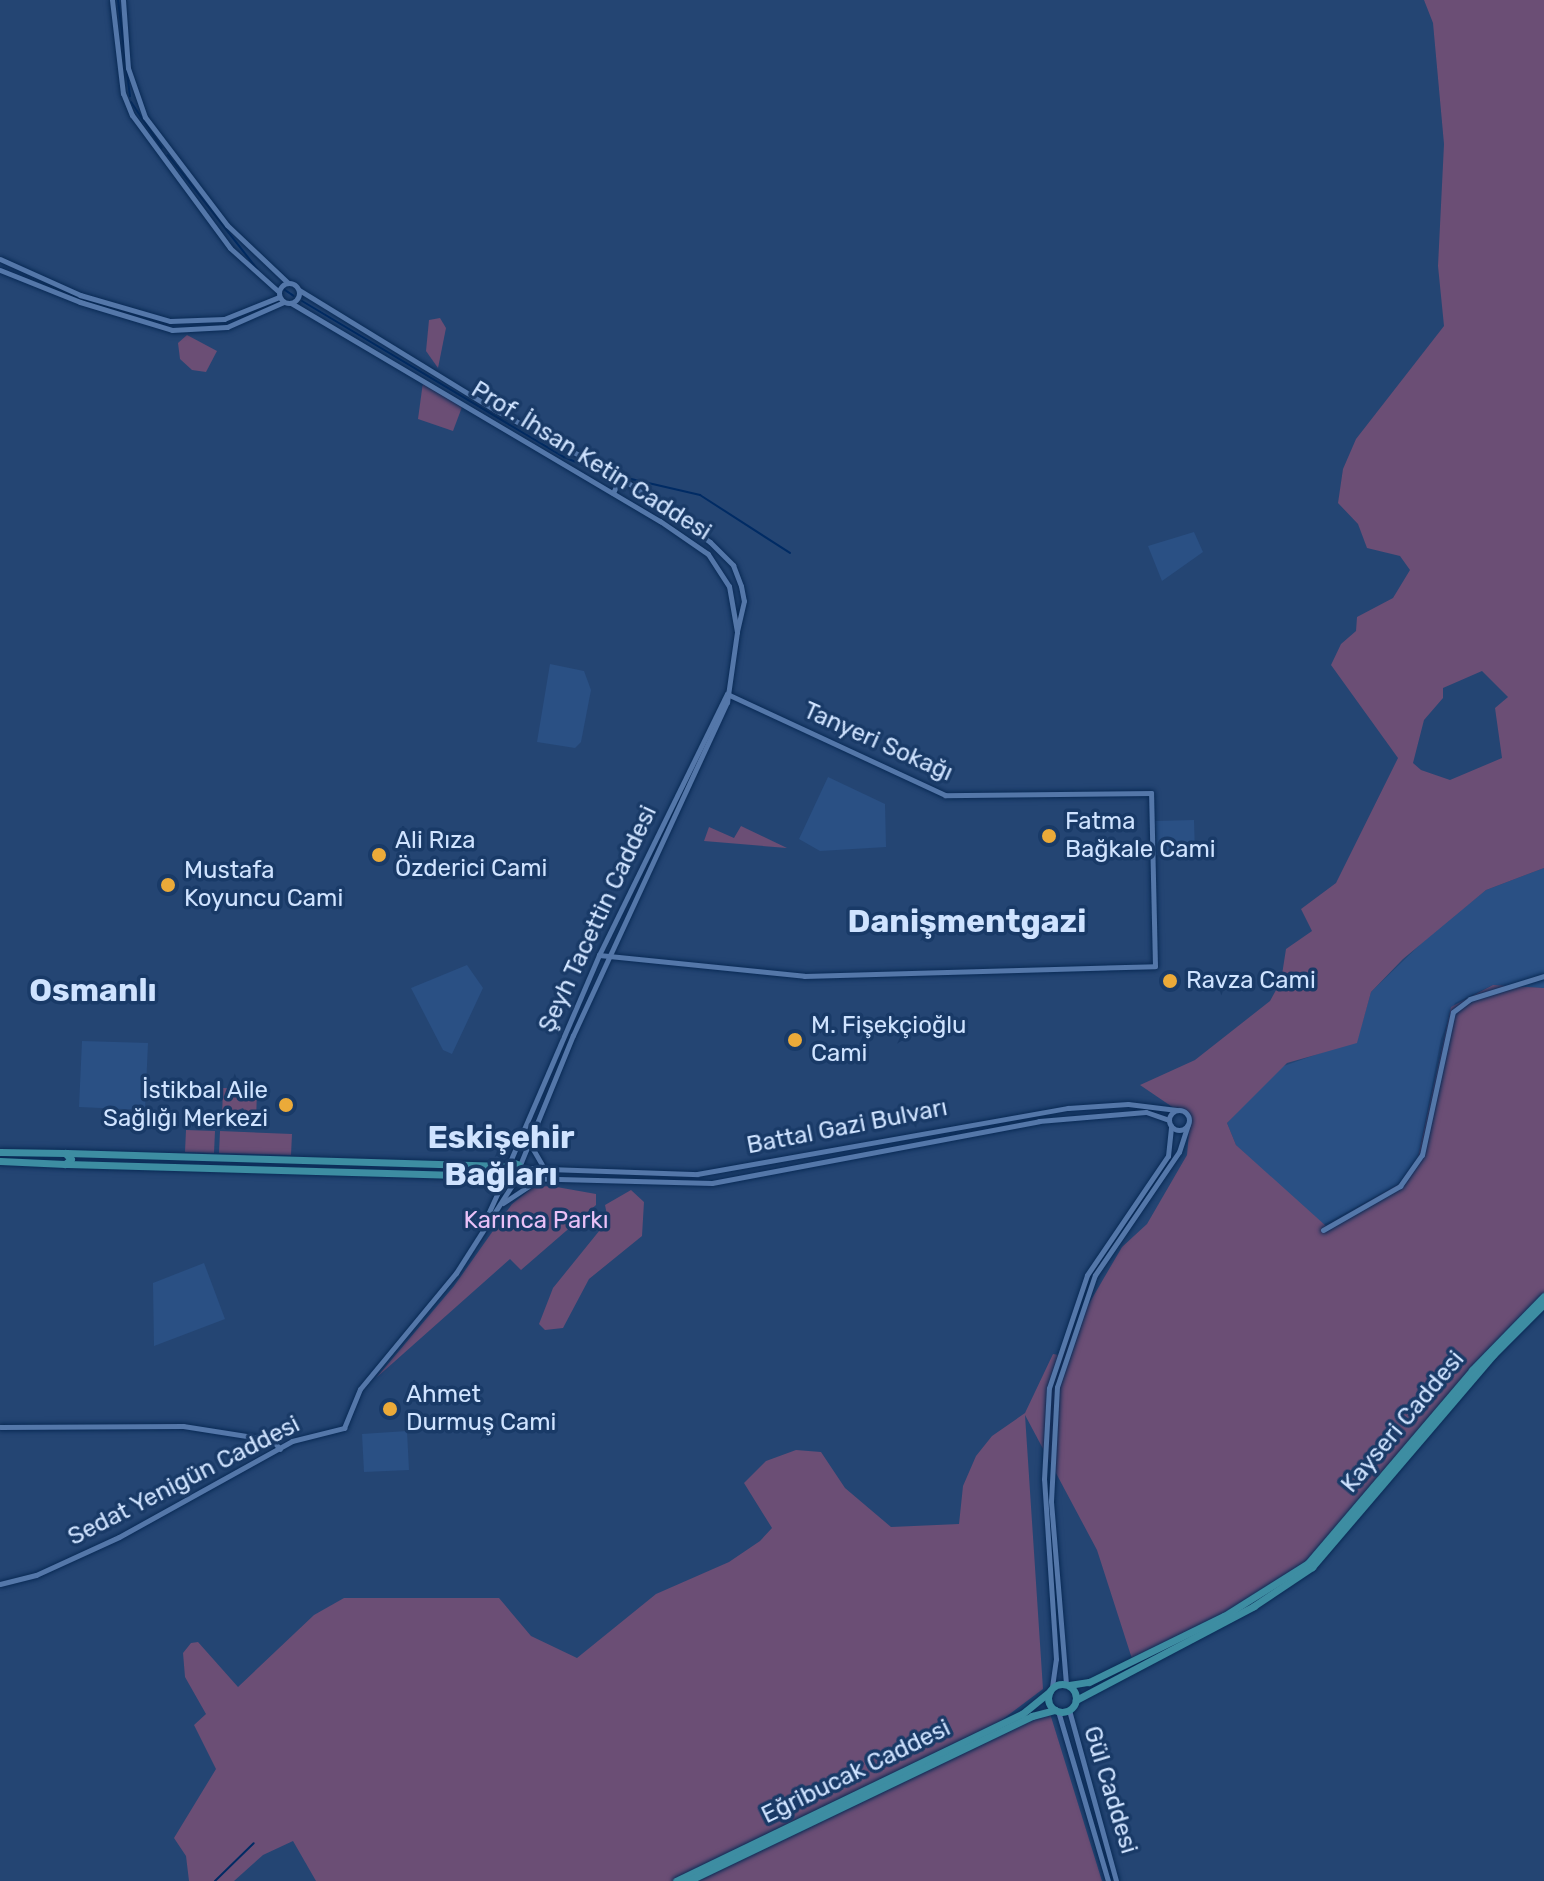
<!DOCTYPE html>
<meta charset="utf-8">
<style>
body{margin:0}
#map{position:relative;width:1544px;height:1881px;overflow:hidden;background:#244573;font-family:Rubik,sans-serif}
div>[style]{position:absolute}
.built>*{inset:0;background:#2a5084}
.green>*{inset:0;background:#6b4e75}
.stream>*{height:2px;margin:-1px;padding:0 1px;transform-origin:1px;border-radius:1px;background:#002b64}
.roads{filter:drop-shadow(0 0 2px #092a55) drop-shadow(0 0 2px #092a55)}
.tertiary>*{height:5px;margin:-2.5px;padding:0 2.5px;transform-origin:2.5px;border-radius:2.5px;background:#5477a9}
.tertiary>.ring{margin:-2.5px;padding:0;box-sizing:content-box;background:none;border:5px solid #5477a9;border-radius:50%}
.primary>*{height:7px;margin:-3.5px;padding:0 3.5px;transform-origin:3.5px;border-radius:3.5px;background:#3d8da2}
.primary>.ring{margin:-3.5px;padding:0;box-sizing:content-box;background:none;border:7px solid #3d8da2;border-radius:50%}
.dots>*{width:22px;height:22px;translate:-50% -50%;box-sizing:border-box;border:4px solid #193a67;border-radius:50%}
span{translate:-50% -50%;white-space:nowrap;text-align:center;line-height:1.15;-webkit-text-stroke:7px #193a67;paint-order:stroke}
.street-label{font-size:24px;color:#cfe3ff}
.poi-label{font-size:24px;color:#cfe3ff}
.left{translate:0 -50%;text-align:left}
.right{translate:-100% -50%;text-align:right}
.park-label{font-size:24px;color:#e9c1f7}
.district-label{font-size:32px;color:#cfe3ff;font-weight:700}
</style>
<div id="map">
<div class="built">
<div style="clip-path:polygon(1194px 532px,1203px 552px,1162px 581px,1148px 546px)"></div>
<div style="clip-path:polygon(550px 664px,584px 671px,591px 690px,581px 742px,575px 748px,537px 742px)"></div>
<div style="clip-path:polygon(828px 777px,885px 804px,886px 847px,820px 851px,799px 839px)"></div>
<div style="clip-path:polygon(1194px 820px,1195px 854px,1156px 855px,1155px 821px)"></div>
<div style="clip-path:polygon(1544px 868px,1544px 988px,1493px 985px,1455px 1003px,1441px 1039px,1418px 1158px,1399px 1184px,1321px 1226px,1236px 1145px,1227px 1123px,1278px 1068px,1357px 1040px,1371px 992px,1433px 932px,1486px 890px)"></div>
<div style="clip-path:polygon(467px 965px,483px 988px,452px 1054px,443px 1050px,411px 988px)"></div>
<div style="clip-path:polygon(82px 1041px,148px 1043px,145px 1110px,79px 1107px)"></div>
<div style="clip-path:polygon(204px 1263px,225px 1319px,154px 1346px,153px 1283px)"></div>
<div style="clip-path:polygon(407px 1431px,409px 1470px,364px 1472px,362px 1434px)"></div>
</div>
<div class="green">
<div style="clip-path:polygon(evenodd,1424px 0,1544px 0,1544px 868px,1486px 890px,1403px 959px,1371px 992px,1357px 1043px,1287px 1063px,1227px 1123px,1236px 1145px,1326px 1226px,1399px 1184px,1418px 1157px,1451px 1007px,1493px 985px,1544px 988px,1544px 1301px,1314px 1562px,1234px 1616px,1134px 1665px,1097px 1550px,1025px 1415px,1043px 1689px,974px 1741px,1048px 1707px,1102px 1881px,316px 1881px,293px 1841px,263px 1855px,234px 1881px,189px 1881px,186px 1856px,174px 1838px,216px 1769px,194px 1725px,206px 1714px,185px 1677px,183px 1653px,191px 1643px,198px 1642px,238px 1687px,314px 1615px,344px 1598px,499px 1598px,531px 1636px,577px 1658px,656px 1594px,729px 1562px,760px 1541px,772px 1528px,744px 1483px,766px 1461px,796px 1450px,821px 1452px,845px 1488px,891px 1527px,959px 1524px,963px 1486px,976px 1456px,992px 1436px,1025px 1413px,1053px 1354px,1059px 1355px,1122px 1247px,1147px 1224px,1187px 1155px,1190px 1119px,1140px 1085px,1195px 1060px,1270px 1001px,1281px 981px,1286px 949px,1312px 931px,1301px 909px,1336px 883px,1398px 758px,1331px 665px,1341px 644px,1356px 631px,1357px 617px,1393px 598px,1410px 570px,1400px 556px,1367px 548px,1358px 524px,1338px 503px,1343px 469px,1356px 439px,1444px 326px,1438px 266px,1444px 144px,1433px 23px,1424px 0,1482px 671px,1508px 697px,1495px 708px,1502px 758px,1450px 780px,1421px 770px,1413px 763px,1424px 720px,1443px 698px,1443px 688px,1482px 671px)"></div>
<div style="clip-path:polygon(440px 318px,446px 328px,438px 368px,426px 351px,429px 320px)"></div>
<div style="clip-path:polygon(187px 335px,217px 351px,206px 372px,192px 370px,180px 359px,178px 343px)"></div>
<div style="clip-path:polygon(423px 382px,462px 407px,453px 431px,418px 419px)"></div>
<div style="clip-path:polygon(741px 826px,787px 848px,704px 841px,709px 827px,734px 838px)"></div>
<div style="clip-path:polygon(223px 1088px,257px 1089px,256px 1124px,251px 1124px,243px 1108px,222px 1116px)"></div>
<div style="clip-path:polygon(186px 1130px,215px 1131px,214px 1153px,185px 1152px)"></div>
<div style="clip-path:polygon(220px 1131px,292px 1134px,291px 1155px,219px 1153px)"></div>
<div style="clip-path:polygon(551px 1186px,596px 1194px,596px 1205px,521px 1270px,510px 1259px,376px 1378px,454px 1286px,512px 1204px,533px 1187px)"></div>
<div style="clip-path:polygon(631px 1190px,644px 1202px,642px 1236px,589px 1279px,563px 1328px,545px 1330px,539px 1324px,553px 1288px,608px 1220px,605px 1205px)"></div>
</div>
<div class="stream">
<div style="left:118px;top:0;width:97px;rotate:82.9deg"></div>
<div style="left:131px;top:102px;width:55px;rotate:56deg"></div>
<div style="left:168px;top:155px;width:145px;rotate:52deg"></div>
<div style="left:282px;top:288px;width:14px;rotate:34deg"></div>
<div style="left:302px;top:301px;width:305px;rotate:30.8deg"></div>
<div style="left:564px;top:457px;width:46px;rotate:23.2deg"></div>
<div style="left:631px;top:479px;width:71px;rotate:13.1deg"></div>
<div style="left:700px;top:495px;width:107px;rotate:32.8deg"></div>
<div style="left:215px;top:1881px;width:54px;rotate:-44.3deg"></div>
</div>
<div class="roads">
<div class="tertiary">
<div style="left:112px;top:0;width:94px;rotate:83.3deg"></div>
<div style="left:123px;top:93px;width:24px;rotate:68deg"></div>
<div style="left:132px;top:115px;width:165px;rotate:53.6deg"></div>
<div style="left:230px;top:248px;width:64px;rotate:41.9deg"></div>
<div style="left:123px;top:0;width:68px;rotate:85.8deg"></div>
<div style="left:128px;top:68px;width:52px;rotate:70.9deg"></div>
<div style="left:145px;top:117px;width:136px;rotate:52.8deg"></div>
<div style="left:227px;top:225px;width:83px;rotate:43.5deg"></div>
<div style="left:0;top:259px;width:88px;rotate:24.2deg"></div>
<div style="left:80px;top:295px;width:94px;rotate:16.1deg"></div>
<div style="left:170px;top:321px;width:54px;rotate:-2.1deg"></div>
<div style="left:224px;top:319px;width:59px;rotate:-21.8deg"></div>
<div style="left:0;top:270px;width:86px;rotate:21.8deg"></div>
<div style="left:80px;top:302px;width:96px;rotate:16.9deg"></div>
<div style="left:172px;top:330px;width:55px;rotate:-3.1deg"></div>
<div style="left:227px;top:327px;width:62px;rotate:-23.7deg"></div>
<div class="ring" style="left:279px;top:283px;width:15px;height:15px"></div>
<div style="left:299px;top:290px;width:230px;rotate:31.5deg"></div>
<div style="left:495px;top:410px;width:142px;rotate:28.2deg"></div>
<div style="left:620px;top:477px;width:111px;rotate:35.8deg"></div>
<div style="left:710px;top:542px;width:33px;rotate:45deg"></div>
<div style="left:733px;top:565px;width:22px;rotate:69deg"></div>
<div style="left:741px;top:586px;width:15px;rotate:79deg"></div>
<div style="left:744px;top:601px;width:31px;rotate:103deg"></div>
<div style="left:291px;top:303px;width:429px;rotate:30.6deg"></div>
<div style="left:660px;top:521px;width:58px;rotate:34.5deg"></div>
<div style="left:708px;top:554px;width:38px;rotate:57deg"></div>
<div style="left:729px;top:586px;width:47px;rotate:80.1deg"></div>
<div style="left:737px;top:632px;width:71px;rotate:98.1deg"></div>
<div style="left:727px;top:702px;width:367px;rotate:114.8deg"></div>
<div style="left:573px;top:1035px;width:140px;rotate:112.2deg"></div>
<div style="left:613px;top:493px;width:17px;rotate:-66deg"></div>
<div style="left:599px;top:955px;width:206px;rotate:5.8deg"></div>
<div style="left:804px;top:976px;width:351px;rotate:-1.6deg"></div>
<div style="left:1155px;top:966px;width:173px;rotate:-91.3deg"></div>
<div style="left:1151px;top:793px;width:206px;rotate:179.4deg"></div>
<div style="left:945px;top:795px;width:240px;rotate:-155.1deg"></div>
<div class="ring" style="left:1169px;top:1110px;width:15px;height:15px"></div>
<div style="left:530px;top:1144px;width:24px;rotate:60deg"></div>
<div style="left:509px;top:1164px;width:228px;rotate:-66.7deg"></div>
<div style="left:599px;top:955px;width:291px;rotate:-63.9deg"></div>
<div style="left:522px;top:1168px;width:175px;rotate:2deg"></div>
<div style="left:697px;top:1174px;width:377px;rotate:-10.1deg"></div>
<div style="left:1068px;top:1108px;width:60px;rotate:-3.8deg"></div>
<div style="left:1128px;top:1104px;width:49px;rotate:7deg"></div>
<div style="left:520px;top:1178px;width:192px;rotate:1.5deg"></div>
<div style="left:712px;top:1183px;width:333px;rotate:-10.7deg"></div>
<div style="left:1039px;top:1121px;width:107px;rotate:-4.8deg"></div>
<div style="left:1146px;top:1112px;width:24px;rotate:19deg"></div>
<div style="left:503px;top:1203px;width:42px;rotate:-33.3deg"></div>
<div style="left:482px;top:1227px;width:55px;rotate:-65.3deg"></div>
<div style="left:1323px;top:1230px;width:89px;rotate:-29.7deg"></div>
<div style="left:1400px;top:1186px;width:38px;rotate:-55deg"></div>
<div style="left:1422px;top:1155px;width:146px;rotate:-77.8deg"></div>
<div style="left:1453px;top:1012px;width:21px;rotate:-37deg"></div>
<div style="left:1470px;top:999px;width:77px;rotate:-17.3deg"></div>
<div style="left:0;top:1427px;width:183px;rotate:-0.3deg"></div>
<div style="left:183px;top:1426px;width:90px;rotate:8.9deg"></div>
<div style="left:272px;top:1440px;width:12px;rotate:48deg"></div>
<div style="left:0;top:1584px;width:37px;rotate:-14deg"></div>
<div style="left:36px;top:1575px;width:91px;rotate:-24.6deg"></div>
<div style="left:119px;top:1537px;width:198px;rotate:-29deg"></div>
<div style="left:292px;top:1441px;width:54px;rotate:-14deg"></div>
<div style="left:344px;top:1428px;width:42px;rotate:-67.7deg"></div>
<div style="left:360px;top:1389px;width:151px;rotate:-50.4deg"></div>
<div style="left:456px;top:1273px;width:108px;rotate:-57.5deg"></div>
<div style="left:1066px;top:1684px;width:184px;rotate:-94.7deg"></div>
<div style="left:1051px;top:1501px;width:114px;rotate:-87deg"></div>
<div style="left:1057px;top:1387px;width:118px;rotate:-71.3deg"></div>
<div style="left:1095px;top:1275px;width:149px;rotate:-55.7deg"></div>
<div style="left:1179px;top:1152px;width:28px;rotate:-72deg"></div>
<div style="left:1052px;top:1687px;width:28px;rotate:-82deg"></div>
<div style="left:1056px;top:1659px;width:180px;rotate:-93.8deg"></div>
<div style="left:1044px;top:1479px;width:91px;rotate:-86.9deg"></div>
<div style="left:1049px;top:1388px;width:119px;rotate:-71.4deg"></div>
<div style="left:1087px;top:1275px;width:144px;rotate:-55.8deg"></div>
<div style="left:1168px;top:1156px;width:30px;rotate:-84deg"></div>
<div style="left:1069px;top:1710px;width:177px;rotate:74.6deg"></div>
<div style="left:1058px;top:1711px;width:177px;rotate:73.6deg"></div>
</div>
<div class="primary">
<div style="left:0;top:1152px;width:65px;rotate:0.9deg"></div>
<div style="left:65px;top:1153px;width:8px;rotate:45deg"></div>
<div style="left:71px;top:1159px;width:8px;rotate:140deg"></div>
<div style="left:65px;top:1164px;width:65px;rotate:-177.4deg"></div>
<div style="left:67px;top:1153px;width:439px;rotate:1.7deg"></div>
<div class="ring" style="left:504px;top:1163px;width:11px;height:11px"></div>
<div style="left:67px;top:1164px;width:436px;rotate:1.6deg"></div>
<div class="ring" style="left:1048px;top:1684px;width:21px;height:21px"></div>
<div style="left:1069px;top:1685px;width:20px;rotate:-9deg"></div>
<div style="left:1089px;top:1682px;width:150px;rotate:-26.1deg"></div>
<div style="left:1224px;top:1616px;width:99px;rotate:-32.2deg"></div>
<div style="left:1308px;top:1563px;width:253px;rotate:-49.6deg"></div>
<div style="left:1472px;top:1370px;width:103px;rotate:-45.8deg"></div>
<div style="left:1076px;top:1700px;width:201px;rotate:-27.8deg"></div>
<div style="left:1254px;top:1606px;width:70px;rotate:-33.9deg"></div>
<div style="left:1312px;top:1567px;width:279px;rotate:-49.5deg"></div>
<div style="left:1493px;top:1355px;width:72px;rotate:-45deg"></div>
<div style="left:676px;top:1881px;width:384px;rotate:-25.8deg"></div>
<div style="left:1022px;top:1714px;width:35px;rotate:-39deg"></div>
<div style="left:688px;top:1881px;width:382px;rotate:-25.6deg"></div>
<div style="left:1032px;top:1716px;width:24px;rotate:-15deg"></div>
</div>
</div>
<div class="dots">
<div style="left:1049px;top:836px;background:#ebaa39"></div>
<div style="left:379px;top:855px;background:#ebaa39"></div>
<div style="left:168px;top:885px;background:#ebaa39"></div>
<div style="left:1170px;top:981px;background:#ebaa39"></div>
<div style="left:795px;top:1040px;background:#ebaa39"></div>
<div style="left:286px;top:1105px;background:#ebaa39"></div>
<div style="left:390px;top:1409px;background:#ebaa39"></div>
</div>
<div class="street-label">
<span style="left:591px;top:461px;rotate:32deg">Prof. İhsan Ketin Caddesi</span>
<span style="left:878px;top:742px;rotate:24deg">Tanyeri Sokağı</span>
<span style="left:598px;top:919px;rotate:-65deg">Şeyh Tacettin Caddesi</span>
<span style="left:847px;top:1127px;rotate:-11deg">Battal Gazi Bulvarı</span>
<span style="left:1403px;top:1422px;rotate:-50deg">Kayseri Caddesi</span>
<span style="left:184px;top:1481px;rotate:-27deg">Sedat Yenigün Caddesi</span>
<span style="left:856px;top:1772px;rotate:-26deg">Eğribucak Caddesi</span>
<span style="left:1110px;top:1790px;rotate:73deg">Gül Caddesi</span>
</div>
<div class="poi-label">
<span class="left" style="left:1065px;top:836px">Fatma<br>Bağkale Cami</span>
<span class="left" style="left:395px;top:855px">Ali Rıza<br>Özderici Cami</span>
<span class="left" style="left:184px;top:885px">Mustafa<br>Koyuncu Cami</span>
<span class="left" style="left:1186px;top:981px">Ravza Cami</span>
<span class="left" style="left:811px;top:1040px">M. Fişekçioğlu<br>Cami</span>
<span class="right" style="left:268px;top:1105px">İstikbal Aile<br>Sağlığı Merkezi</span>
<span class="left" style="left:406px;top:1409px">Ahmet<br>Durmuş Cami</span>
</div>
<div class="park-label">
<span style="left:536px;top:1221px">Karınca Parkı</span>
</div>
<div class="district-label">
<span style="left:967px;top:921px">Danişmentgazi</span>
<span style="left:93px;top:990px">Osmanlı</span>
<span style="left:501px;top:1156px">Eskişehir<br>Bağları</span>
</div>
</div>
